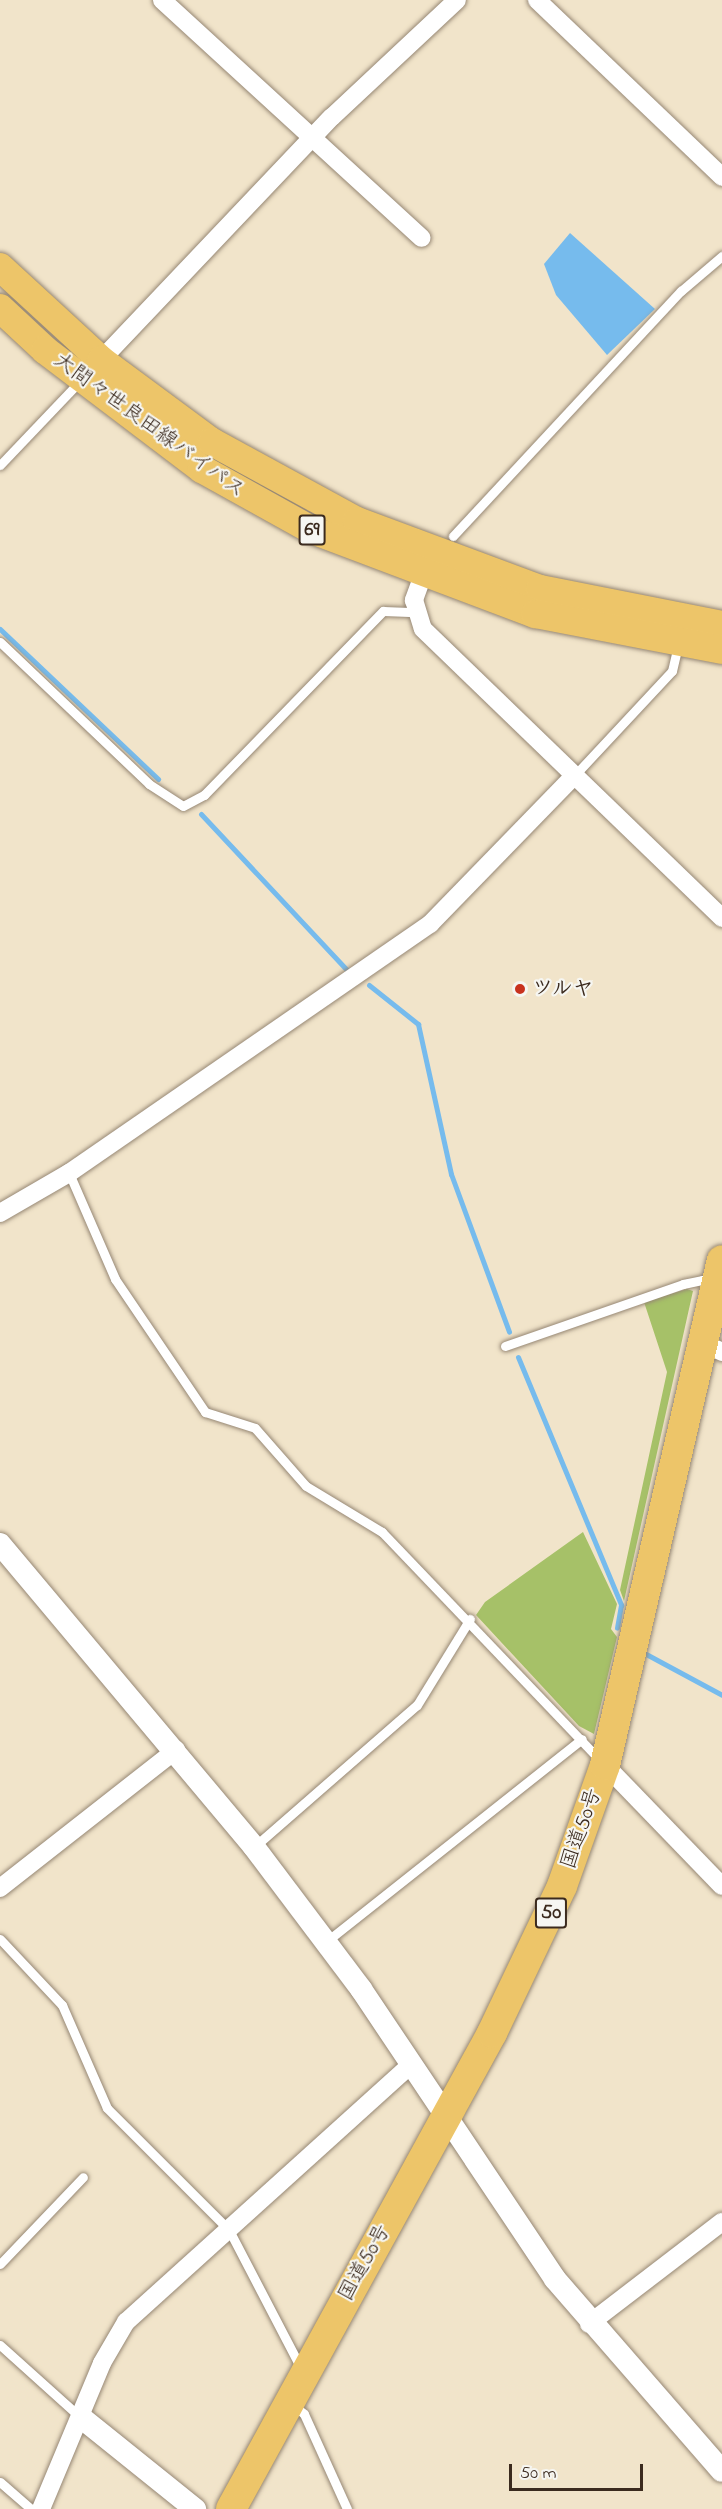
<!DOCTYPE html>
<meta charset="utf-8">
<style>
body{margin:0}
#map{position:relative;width:722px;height:2509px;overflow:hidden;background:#f1e4ca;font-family:"Indie Flower","Klee One",sans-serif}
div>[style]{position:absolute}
.green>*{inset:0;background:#a6c168}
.water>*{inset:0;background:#76bbed}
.stream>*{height:5px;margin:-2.5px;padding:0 2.5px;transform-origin:2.5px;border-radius:2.5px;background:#76bbed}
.roads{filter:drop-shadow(0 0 2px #968774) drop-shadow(0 0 2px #968774)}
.service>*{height:9px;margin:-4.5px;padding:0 4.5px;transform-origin:4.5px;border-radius:4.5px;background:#fff}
.minor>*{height:18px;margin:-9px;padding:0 9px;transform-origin:9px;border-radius:9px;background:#fff}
.tertiary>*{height:22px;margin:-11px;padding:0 11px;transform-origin:11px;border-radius:11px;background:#fff}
.primary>*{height:28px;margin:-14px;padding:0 14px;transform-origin:14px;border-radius:14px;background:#edc569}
.trunk>*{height:30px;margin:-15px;padding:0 15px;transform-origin:15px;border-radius:15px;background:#edc569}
.dots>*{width:16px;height:16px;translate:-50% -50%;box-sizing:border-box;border:3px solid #f6f6f2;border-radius:50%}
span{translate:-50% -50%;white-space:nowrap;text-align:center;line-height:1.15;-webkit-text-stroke:4.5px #f6f6f2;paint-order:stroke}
.shield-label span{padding:2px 4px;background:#f6f6f2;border:2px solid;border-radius:4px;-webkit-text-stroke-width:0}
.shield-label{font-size:20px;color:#3b2a1e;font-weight:700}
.street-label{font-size:21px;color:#3b2a1e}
.poi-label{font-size:21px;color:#3b2a1e;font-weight:700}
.left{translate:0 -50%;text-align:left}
.scale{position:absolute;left:509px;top:2464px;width:134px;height:27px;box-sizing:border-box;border:3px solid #3b2a1e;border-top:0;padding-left:8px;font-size:18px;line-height:21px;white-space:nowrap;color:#3b2a1e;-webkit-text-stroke:4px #f6f6f2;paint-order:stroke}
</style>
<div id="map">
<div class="green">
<div style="clip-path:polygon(687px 1289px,693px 1291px,624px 1601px,620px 1590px,667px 1372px,644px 1302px)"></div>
<div style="clip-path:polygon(583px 1532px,617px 1604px,611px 1629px,617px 1637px,594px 1734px,579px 1726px,476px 1615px,485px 1602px)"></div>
</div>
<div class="water">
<div style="clip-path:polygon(570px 233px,655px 309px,607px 355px,556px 295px,544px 264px)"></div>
</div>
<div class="stream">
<div style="left:0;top:629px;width:218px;rotate:43.5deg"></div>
<div style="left:201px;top:814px;width:216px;rotate:46.9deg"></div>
<div style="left:369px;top:985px;width:63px;rotate:38.5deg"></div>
<div style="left:418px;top:1024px;width:154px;rotate:77.6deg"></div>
<div style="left:451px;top:1174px;width:168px;rotate:69.8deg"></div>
<div style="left:518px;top:1357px;width:269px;rotate:67.4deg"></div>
<div style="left:621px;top:1605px;width:23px;rotate:100deg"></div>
<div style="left:646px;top:1654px;width:86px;rotate:28.3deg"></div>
</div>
<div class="roads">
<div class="service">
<div style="left:0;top:465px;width:117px;rotate:-46.4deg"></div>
<div style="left:453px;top:536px;width:335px;rotate:-47.1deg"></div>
<div style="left:681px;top:291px;width:54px;rotate:-40.5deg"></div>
<div style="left:0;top:642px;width:206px;rotate:43.6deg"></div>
<div style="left:149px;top:784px;width:40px;rotate:32.9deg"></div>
<div style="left:183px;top:806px;width:24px;rotate:-28deg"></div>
<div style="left:204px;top:795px;width:257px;rotate:-45.8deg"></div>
<div style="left:383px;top:611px;width:33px;rotate:2deg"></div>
<div style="left:573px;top:777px;width:145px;rotate:-47deg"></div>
<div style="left:672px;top:671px;width:26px;rotate:-77deg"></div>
<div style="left:69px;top:1173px;width:116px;rotate:66.5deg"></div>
<div style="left:115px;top:1279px;width:161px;rotate:55.9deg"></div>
<div style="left:205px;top:1412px;width:52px;rotate:17.7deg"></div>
<div style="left:255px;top:1428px;width:77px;rotate:48.7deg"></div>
<div style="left:306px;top:1486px;width:89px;rotate:31.2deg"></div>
<div style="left:382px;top:1532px;width:314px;rotate:46.3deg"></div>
<div style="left:505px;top:1346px;width:188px;rotate:-19.2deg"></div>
<div style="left:683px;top:1284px;width:19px;rotate:-12deg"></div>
<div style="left:702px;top:1280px;width:12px;rotate:31deg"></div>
<div style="left:254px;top:1847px;width:216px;rotate:-41.1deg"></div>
<div style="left:417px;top:1705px;width:101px;rotate:-58.4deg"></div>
<div style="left:0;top:1939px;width:91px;rotate:46.8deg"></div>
<div style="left:62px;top:2005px;width:112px;rotate:66.4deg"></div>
<div style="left:107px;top:2108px;width:173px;rotate:45deg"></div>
<div style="left:229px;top:2230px;width:158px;rotate:62.5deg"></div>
<div style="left:327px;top:1941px;width:325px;rotate:-38.4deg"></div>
<div style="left:0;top:2264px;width:120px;rotate:-46.3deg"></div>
<div style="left:0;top:2345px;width:109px;rotate:42deg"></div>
<div style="left:293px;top:2405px;width:14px;rotate:39deg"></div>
<div style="left:304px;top:2414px;width:104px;rotate:65.6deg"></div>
<div style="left:0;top:2482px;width:41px;rotate:41.1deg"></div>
</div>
<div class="minor">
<div style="left:162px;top:0;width:352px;rotate:42.5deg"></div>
<div style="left:537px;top:0;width:256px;rotate:43.7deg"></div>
<div style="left:101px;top:360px;width:335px;rotate:-46.5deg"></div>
<div style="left:332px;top:117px;width:171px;rotate:-43.1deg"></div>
<div style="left:423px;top:575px;width:27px;rotate:110deg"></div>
<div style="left:414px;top:600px;width:30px;rotate:73deg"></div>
<div style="left:423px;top:629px;width:416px;rotate:44deg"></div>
<div style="left:0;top:1213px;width:80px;rotate:-30.1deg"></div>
<div style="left:69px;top:1173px;width:439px;rotate:-34.6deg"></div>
<div style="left:430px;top:924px;width:205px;rotate:-45.8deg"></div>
<div style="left:703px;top:1343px;width:21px;rotate:25deg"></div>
<div style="left:605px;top:1765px;width:168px;rotate:46deg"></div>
<div style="left:0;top:1888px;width:224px;rotate:-38.1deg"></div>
<div style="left:589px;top:2324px;width:168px;rotate:-37.5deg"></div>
<div style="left:41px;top:2509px;width:158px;rotate:-67.3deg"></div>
<div style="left:102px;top:2363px;width:48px;rotate:-59.7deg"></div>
<div style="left:126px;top:2322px;width:385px;rotate:-42.1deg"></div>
</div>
<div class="tertiary">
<div style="left:0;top:1544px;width:395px;rotate:50deg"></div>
<div style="left:254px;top:1847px;width:178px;rotate:53deg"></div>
<div style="left:361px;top:1989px;width:349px;rotate:56.2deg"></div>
<div style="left:555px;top:2279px;width:254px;rotate:49deg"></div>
<div style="left:83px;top:2419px;width:144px;rotate:38.8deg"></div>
</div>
<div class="primary">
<div style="left:0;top:267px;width:137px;rotate:42.6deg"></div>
<div style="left:101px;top:360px;width:138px;rotate:36.5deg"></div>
<div style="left:212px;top:442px;width:165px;rotate:28.6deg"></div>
<div style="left:357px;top:521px;width:195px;rotate:20.4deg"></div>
<div style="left:540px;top:589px;width:186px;rotate:11.2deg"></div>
<div style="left:0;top:308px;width:62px;rotate:43deg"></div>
<div style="left:45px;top:350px;width:197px;rotate:37.2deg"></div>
<div style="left:202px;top:469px;width:124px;rotate:29.1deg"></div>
<div style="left:310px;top:529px;width:241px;rotate:20.7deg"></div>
<div style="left:535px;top:614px;width:190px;rotate:10.9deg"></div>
</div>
<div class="trunk">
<div style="left:231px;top:2509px;width:543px;rotate:-61.26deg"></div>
<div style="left:492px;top:2033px;width:163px;rotate:-64.5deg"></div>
<div style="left:562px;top:1886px;width:128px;rotate:-70.4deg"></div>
<div style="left:605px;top:1765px;width:518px;rotate:-76.96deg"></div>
</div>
</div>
<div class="dots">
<div style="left:520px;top:989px;background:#c8321e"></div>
</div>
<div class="shield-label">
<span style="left:312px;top:530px">69</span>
<span style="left:551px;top:1913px">50</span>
</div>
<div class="street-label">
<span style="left:149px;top:426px;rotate:36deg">大間々世良田線バイパス</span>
<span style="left:582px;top:1829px;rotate:-71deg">国道50号</span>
<span style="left:365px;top:2263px;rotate:-61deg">国道50号</span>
</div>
<div class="poi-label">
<span class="left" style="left:532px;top:989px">ツルヤ</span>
</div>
<div class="scale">50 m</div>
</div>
